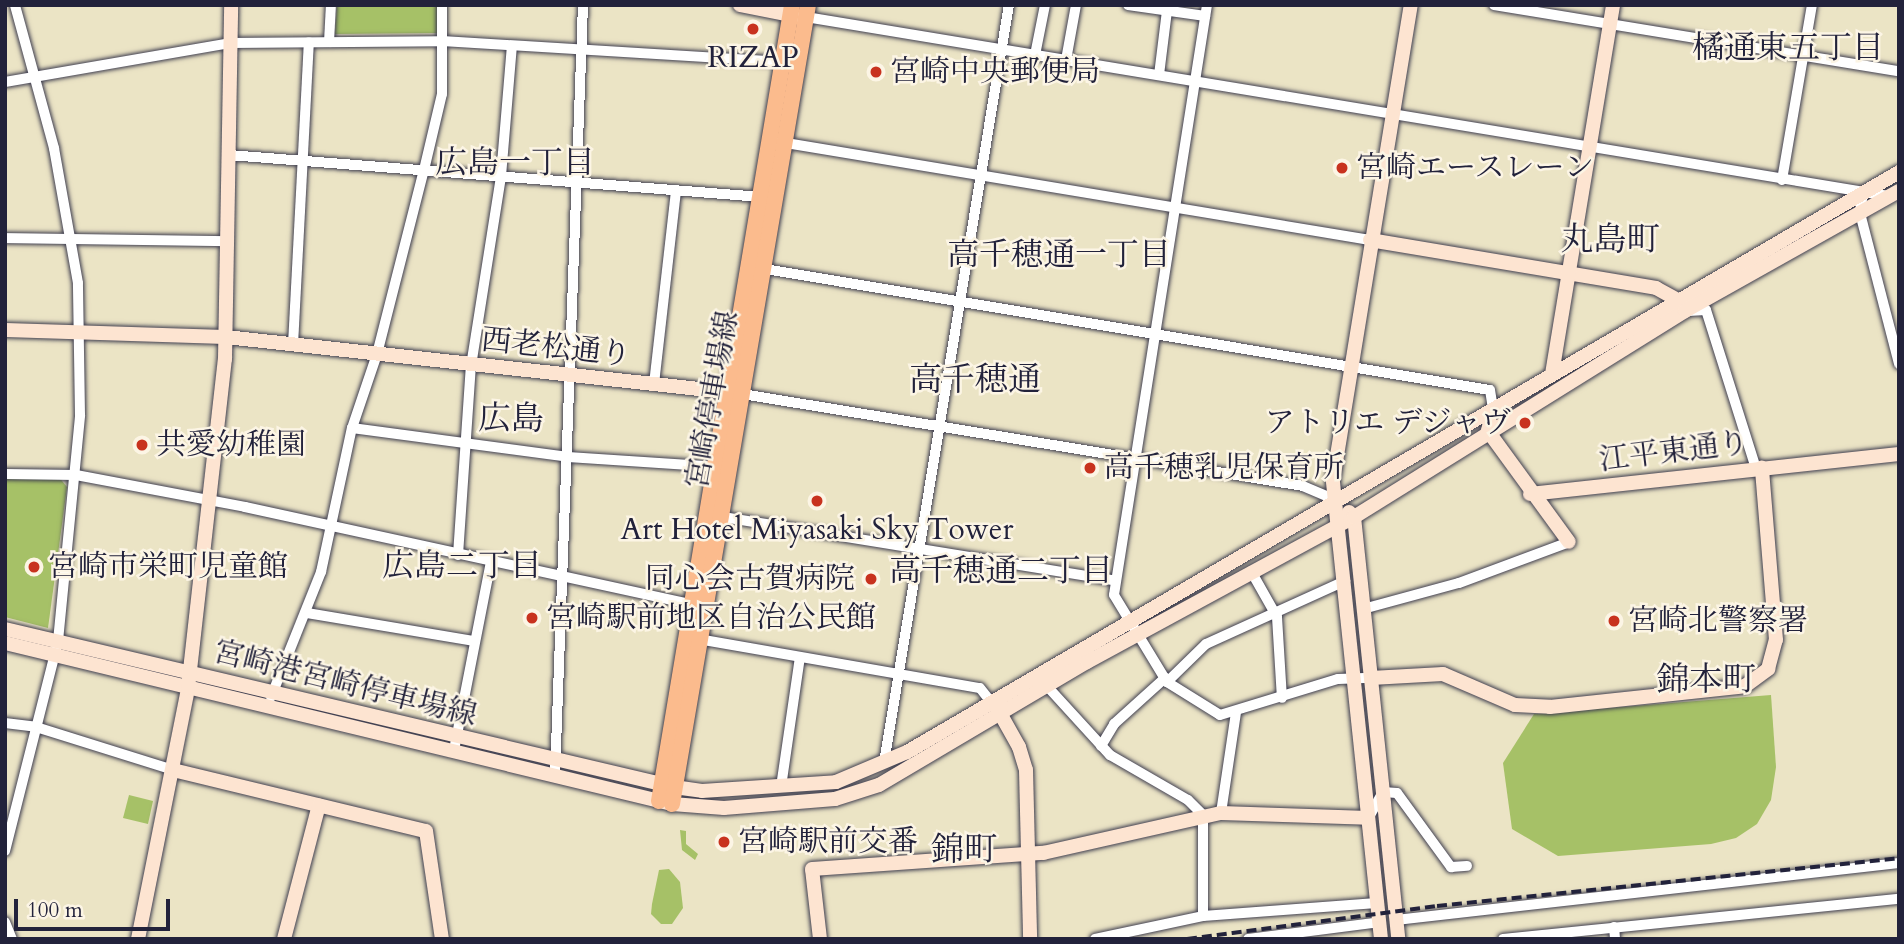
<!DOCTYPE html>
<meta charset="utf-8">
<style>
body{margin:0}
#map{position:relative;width:1904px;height:944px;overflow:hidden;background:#ebe4c5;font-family:Cardo,"Noto Serif JP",serif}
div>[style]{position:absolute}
.green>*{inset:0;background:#a6c167}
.roads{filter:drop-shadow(0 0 2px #403f50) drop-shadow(0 0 2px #403f50)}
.street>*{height:10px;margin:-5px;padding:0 5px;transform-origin:5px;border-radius:5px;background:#fff}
.secondary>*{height:14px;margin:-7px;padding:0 7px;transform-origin:7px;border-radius:7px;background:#fde4d1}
.primary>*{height:16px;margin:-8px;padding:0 8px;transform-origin:8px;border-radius:8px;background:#fbbb8d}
.rail>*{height:3.5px;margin-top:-1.75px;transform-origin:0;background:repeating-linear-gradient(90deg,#22223b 0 10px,transparent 0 15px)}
.dots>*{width:19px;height:19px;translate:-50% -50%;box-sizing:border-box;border:4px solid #fcf5e5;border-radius:50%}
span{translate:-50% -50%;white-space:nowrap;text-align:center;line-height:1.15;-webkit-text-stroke:5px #fcf5e5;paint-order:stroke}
.poi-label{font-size:30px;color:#22223b}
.left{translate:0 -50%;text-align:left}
.right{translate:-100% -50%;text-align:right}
.street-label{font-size:30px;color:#22223b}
.neighbourhood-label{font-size:32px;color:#22223b}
.quarter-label{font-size:33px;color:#22223b}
.frame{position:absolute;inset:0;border:7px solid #22223b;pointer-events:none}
.scale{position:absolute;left:14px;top:899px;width:156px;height:32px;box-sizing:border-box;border:4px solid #22223b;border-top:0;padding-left:9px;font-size:21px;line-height:24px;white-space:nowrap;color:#22223b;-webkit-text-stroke:5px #fcf5e5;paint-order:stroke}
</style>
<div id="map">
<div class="green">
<div style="clip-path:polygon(337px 5px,438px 5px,439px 33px,335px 34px)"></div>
<div style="clip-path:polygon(58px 476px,67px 487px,48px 628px,5px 617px,5px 477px)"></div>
<div style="clip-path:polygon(1771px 695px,1776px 767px,1771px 800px,1757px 824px,1736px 838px,1711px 844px,1558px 856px,1512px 829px,1503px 763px,1534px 714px)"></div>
<div style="clip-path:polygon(129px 795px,153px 801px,148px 824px,123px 818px)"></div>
<div style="clip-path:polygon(680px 830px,686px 831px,686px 844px,698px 854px,695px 860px,682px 850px)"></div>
<div style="clip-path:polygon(669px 869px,680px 882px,683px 908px,672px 924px,661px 924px,651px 914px,652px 904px,659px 870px)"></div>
</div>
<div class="roads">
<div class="street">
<div style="left:1128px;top:5px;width:78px;rotate:8.1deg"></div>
<div style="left:1207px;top:5px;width:597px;rotate:98.96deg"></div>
<div style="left:1114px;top:595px;width:102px;rotate:58.7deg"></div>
<div style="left:1167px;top:682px;width:62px;rotate:31.9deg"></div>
<div style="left:1220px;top:715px;width:123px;rotate:-17deg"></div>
<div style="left:1338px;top:679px;width:33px;rotate:-2deg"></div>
<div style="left:1494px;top:5px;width:410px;rotate:9.3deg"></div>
<div style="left:806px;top:17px;width:1097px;rotate:9.39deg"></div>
<div style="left:329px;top:42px;width:37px;rotate:-87deg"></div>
<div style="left:1035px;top:55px;width:51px;rotate:-78.7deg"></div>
<div style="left:1066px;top:60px;width:56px;rotate:-79.7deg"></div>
<div style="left:1159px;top:75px;width:64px;rotate:-82.9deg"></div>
<div style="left:5px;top:82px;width:228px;rotate:-9.8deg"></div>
<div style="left:230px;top:43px;width:212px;rotate:-0.5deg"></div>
<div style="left:442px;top:41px;width:342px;rotate:3.5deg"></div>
<div style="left:780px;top:142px;width:598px;rotate:9.43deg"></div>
<div style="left:229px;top:155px;width:534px;rotate:4.51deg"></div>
<div style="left:1782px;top:180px;width:178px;rotate:-80.3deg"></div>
<div style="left:1863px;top:193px;width:20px;rotate:99deg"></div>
<div style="left:1860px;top:213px;width:156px;rotate:75.5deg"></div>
<div style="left:5px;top:238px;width:222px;rotate:0.8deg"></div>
<div style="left:759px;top:268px;width:741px;rotate:9.48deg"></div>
<div style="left:1490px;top:390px;width:20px;rotate:81deg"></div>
<div style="left:1688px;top:311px;width:18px;rotate:-3deg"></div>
<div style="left:1706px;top:310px;width:167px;rotate:72.5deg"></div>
<div style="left:293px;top:345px;width:303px;rotate:-87deg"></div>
<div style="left:654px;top:384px;width:195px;rotate:-83.5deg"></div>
<div style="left:742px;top:394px;width:568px;rotate:9.31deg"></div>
<div style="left:1303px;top:486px;width:38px;rotate:23deg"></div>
<div style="left:352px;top:428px;width:218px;rotate:7.6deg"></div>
<div style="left:568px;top:457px;width:152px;rotate:3.8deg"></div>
<div style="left:5px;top:474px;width:71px;rotate:0.8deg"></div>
<div style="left:76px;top:475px;width:172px;rotate:10.7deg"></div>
<div style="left:245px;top:507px;width:462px;rotate:12.3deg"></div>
<div style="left:717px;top:516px;width:402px;rotate:9.2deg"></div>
<div style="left:458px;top:555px;width:189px;rotate:-86.1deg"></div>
<div style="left:471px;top:366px;width:192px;rotate:-81deg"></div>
<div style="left:501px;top:176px;width:130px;rotate:-85.2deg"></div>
<div style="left:1251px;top:571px;width:53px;rotate:60.5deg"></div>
<div style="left:1277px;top:617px;width:81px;rotate:86.5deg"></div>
<div style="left:1363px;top:609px;width:99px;rotate:-15.2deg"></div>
<div style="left:1459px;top:583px;width:117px;rotate:-20.4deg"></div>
<div style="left:307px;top:613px;width:170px;rotate:9.5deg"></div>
<div style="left:698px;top:639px;width:286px;rotate:9.9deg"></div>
<div style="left:980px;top:688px;width:18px;rotate:52deg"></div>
<div style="left:1167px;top:682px;width:54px;rotate:-44.3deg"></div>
<div style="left:1206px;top:644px;width:153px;rotate:-24.4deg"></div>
<div style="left:1046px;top:685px;width:95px;rotate:47.6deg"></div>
<div style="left:1110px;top:755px;width:90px;rotate:30deg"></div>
<div style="left:1188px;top:800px;width:21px;rotate:45deg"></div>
<div style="left:1203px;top:815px;width:101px;rotate:90deg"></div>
<div style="left:271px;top:697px;width:135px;rotate:-68.2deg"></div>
<div style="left:321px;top:572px;width:147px;rotate:-77.9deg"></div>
<div style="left:352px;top:428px;width:78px;rotate:-71.3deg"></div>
<div style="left:377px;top:354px;width:190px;rotate:-75.7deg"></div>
<div style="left:424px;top:170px;width:78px;rotate:-76.7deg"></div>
<div style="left:442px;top:94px;width:89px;rotate:-90deg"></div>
<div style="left:5px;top:723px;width:31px;rotate:7deg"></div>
<div style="left:36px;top:727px;width:144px;rotate:17.4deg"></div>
<div style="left:1101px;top:746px;width:26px;rotate:-59deg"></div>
<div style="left:1114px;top:724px;width:69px;rotate:-42deg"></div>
<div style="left:454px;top:750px;width:192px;rotate:-78.9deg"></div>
<div style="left:884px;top:763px;width:768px;rotate:-80.64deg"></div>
<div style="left:555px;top:775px;width:771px;rotate:-87.92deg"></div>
<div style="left:781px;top:787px;width:131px;rotate:-81.7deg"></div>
<div style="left:1221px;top:813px;width:101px;rotate:-81.5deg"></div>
<div style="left:1369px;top:817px;width:29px;rotate:-61deg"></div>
<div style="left:1383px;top:792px;width:14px;rotate:4deg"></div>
<div style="left:1397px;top:793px;width:92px;rotate:53.9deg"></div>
<div style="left:1451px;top:867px;width:16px;rotate:-4deg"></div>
<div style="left:5px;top:851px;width:217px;rotate:-75.8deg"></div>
<div style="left:58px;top:641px;width:227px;rotate:-84.4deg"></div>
<div style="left:80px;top:415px;width:132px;rotate:-90.9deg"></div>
<div style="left:78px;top:283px;width:137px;rotate:-100.1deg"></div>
<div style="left:54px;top:148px;width:148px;rotate:-105.3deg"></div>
<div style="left:1396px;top:920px;width:506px;rotate:-6.47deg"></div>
<div style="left:5px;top:922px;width:18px;rotate:68deg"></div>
<div style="left:1614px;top:927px;width:12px;rotate:85deg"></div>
<div style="left:1095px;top:939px;width:110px;rotate:-12deg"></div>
<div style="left:1203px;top:916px;width:174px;rotate:-4.3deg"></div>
<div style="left:1248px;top:939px;width:133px;rotate:-7.3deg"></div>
<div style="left:1503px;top:939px;width:398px;rotate:-5.8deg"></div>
</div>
<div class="secondary">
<div style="left:740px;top:5px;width:62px;rotate:11.1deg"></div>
<div style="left:1370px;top:240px;width:290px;rotate:9.5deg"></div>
<div style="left:1656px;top:288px;width:23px;rotate:29deg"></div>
<div style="left:5px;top:330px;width:221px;rotate:1.8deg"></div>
<div style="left:226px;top:337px;width:513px;rotate:6.27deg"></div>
<div style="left:1552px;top:374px;width:374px;rotate:-80.6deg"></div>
<div style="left:1490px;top:422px;width:9px;rotate:103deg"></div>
<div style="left:1488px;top:431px;width:137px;rotate:53.9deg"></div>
<div style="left:1530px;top:494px;width:371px;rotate:-6.2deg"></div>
<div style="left:1349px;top:512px;width:7px;rotate:45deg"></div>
<div style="left:1354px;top:517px;width:424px;rotate:84deg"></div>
<div style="left:5px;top:629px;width:687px;rotate:13.29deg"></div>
<div style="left:674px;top:787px;width:28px;rotate:8deg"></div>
<div style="left:702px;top:791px;width:134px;rotate:-3.8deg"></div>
<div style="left:836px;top:782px;width:77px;rotate:-22.9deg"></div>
<div style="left:907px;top:752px;width:1149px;rotate:-30.31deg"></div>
<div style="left:5px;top:643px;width:686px;rotate:13.57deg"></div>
<div style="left:672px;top:804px;width:52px;rotate:4.4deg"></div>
<div style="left:724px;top:808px;width:111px;rotate:-4.6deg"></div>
<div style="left:835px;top:799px;width:46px;rotate:-17.7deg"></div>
<div style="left:879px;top:785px;width:242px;rotate:-30.6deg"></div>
<div style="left:1087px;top:662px;width:304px;rotate:-28.5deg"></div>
<div style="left:1354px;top:517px;width:390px;rotate:-31.9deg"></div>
<div style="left:1685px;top:311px;width:245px;rotate:-29.3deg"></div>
<div style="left:1371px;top:678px;width:72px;rotate:-3.2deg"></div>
<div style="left:1443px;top:674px;width:78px;rotate:23.3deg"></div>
<div style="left:1515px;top:705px;width:35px;rotate:3deg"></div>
<div style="left:1550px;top:707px;width:196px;rotate:-6.1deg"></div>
<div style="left:1745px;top:686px;width:29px;rotate:-36deg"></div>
<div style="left:1768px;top:669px;width:30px;rotate:-75deg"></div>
<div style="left:1776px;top:640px;width:173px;rotate:-94.7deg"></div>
<div style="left:996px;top:706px;width:47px;rotate:60.7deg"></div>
<div style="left:1019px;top:747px;width:24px;rotate:73deg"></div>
<div style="left:1026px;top:770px;width:169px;rotate:88.6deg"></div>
<div style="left:173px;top:770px;width:260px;rotate:13.6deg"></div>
<div style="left:426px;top:831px;width:109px;rotate:81.6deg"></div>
<div style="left:138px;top:939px;width:256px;rotate:-78.7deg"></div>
<div style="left:188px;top:688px;width:331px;rotate:-83.6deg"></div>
<div style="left:225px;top:359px;width:354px;rotate:-89deg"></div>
<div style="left:284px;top:939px;width:138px;rotate:-75.4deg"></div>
<div style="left:820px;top:939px;width:70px;rotate:-96.5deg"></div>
<div style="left:812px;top:869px;width:232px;rotate:-4deg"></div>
<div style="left:1043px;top:853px;width:182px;rotate:-12.7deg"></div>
<div style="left:1221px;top:813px;width:147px;rotate:1.9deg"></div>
<div style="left:1381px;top:939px;width:462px;rotate:-96deg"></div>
<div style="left:1333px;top:480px;width:481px;rotate:-80.7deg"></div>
</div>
<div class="primary">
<div style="left:659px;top:801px;width:807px;rotate:-80.51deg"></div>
<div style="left:672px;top:804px;width:810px;rotate:-80.34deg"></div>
</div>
</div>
<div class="rail">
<div style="left:1187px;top:939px;width:252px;rotate:-7.5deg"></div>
<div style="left:1437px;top:906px;width:464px;rotate:-5.9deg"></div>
</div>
<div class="dots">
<div style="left:753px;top:29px;background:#c8321e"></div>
<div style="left:876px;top:72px;background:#c8321e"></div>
<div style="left:1342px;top:168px;background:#c8321e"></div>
<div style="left:1525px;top:423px;background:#c8321e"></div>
<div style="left:142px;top:445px;background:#c8321e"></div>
<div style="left:1090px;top:468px;background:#c8321e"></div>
<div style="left:817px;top:501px;background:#c8321e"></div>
<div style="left:34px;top:567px;background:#c8321e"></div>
<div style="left:871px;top:579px;background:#c8321e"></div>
<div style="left:532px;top:618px;background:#c8321e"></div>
<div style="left:1614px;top:621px;background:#c8321e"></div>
<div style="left:724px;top:842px;background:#c8321e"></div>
</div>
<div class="poi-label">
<span style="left:753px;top:58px">RIZAP</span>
<span class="left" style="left:890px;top:72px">宮崎中央郵便局</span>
<span class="left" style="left:1356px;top:168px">宮崎エースレーン</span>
<span class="right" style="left:1511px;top:423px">アトリエ デジャヴ</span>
<span class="left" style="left:156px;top:445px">共愛幼稚園</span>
<span class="left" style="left:1104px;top:468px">高千穂乳児保育所</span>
<span style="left:817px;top:530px">Art Hotel Miyasaki Sky Tower</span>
<span class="left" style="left:48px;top:567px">宮崎市栄町児童館</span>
<span class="right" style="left:855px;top:579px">同心会古賀病院</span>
<span class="left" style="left:546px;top:618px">宮崎駅前地区自治公民館</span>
<span class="left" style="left:1628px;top:621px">宮崎北警察署</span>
<span class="left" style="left:738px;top:842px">宮崎駅前交番</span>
</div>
<div class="street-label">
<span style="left:556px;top:348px;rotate:6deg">西老松通り</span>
<span style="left:713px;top:400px;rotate:-80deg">宮崎停車場線</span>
<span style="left:1674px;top:452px;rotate:-7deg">江平東通り</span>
<span style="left:345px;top:684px;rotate:14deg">宮崎港宮崎停車場線</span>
</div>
<div class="neighbourhood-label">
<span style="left:1788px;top:48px">橘通東五丁目</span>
<span style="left:515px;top:163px">広島一丁目</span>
<span style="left:1059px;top:255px">高千穂通一丁目</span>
<span style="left:462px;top:566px">広島二丁目</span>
<span style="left:1001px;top:571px">高千穂通二丁目</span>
</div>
<div class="quarter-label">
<span style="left:1610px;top:240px">丸島町</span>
<span style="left:975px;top:380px">高千穂通</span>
<span style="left:511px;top:419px">広島</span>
<span style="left:1706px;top:680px">錦本町</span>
<span style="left:964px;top:850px">錦町</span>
</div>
<div class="frame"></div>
<div class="scale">100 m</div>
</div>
